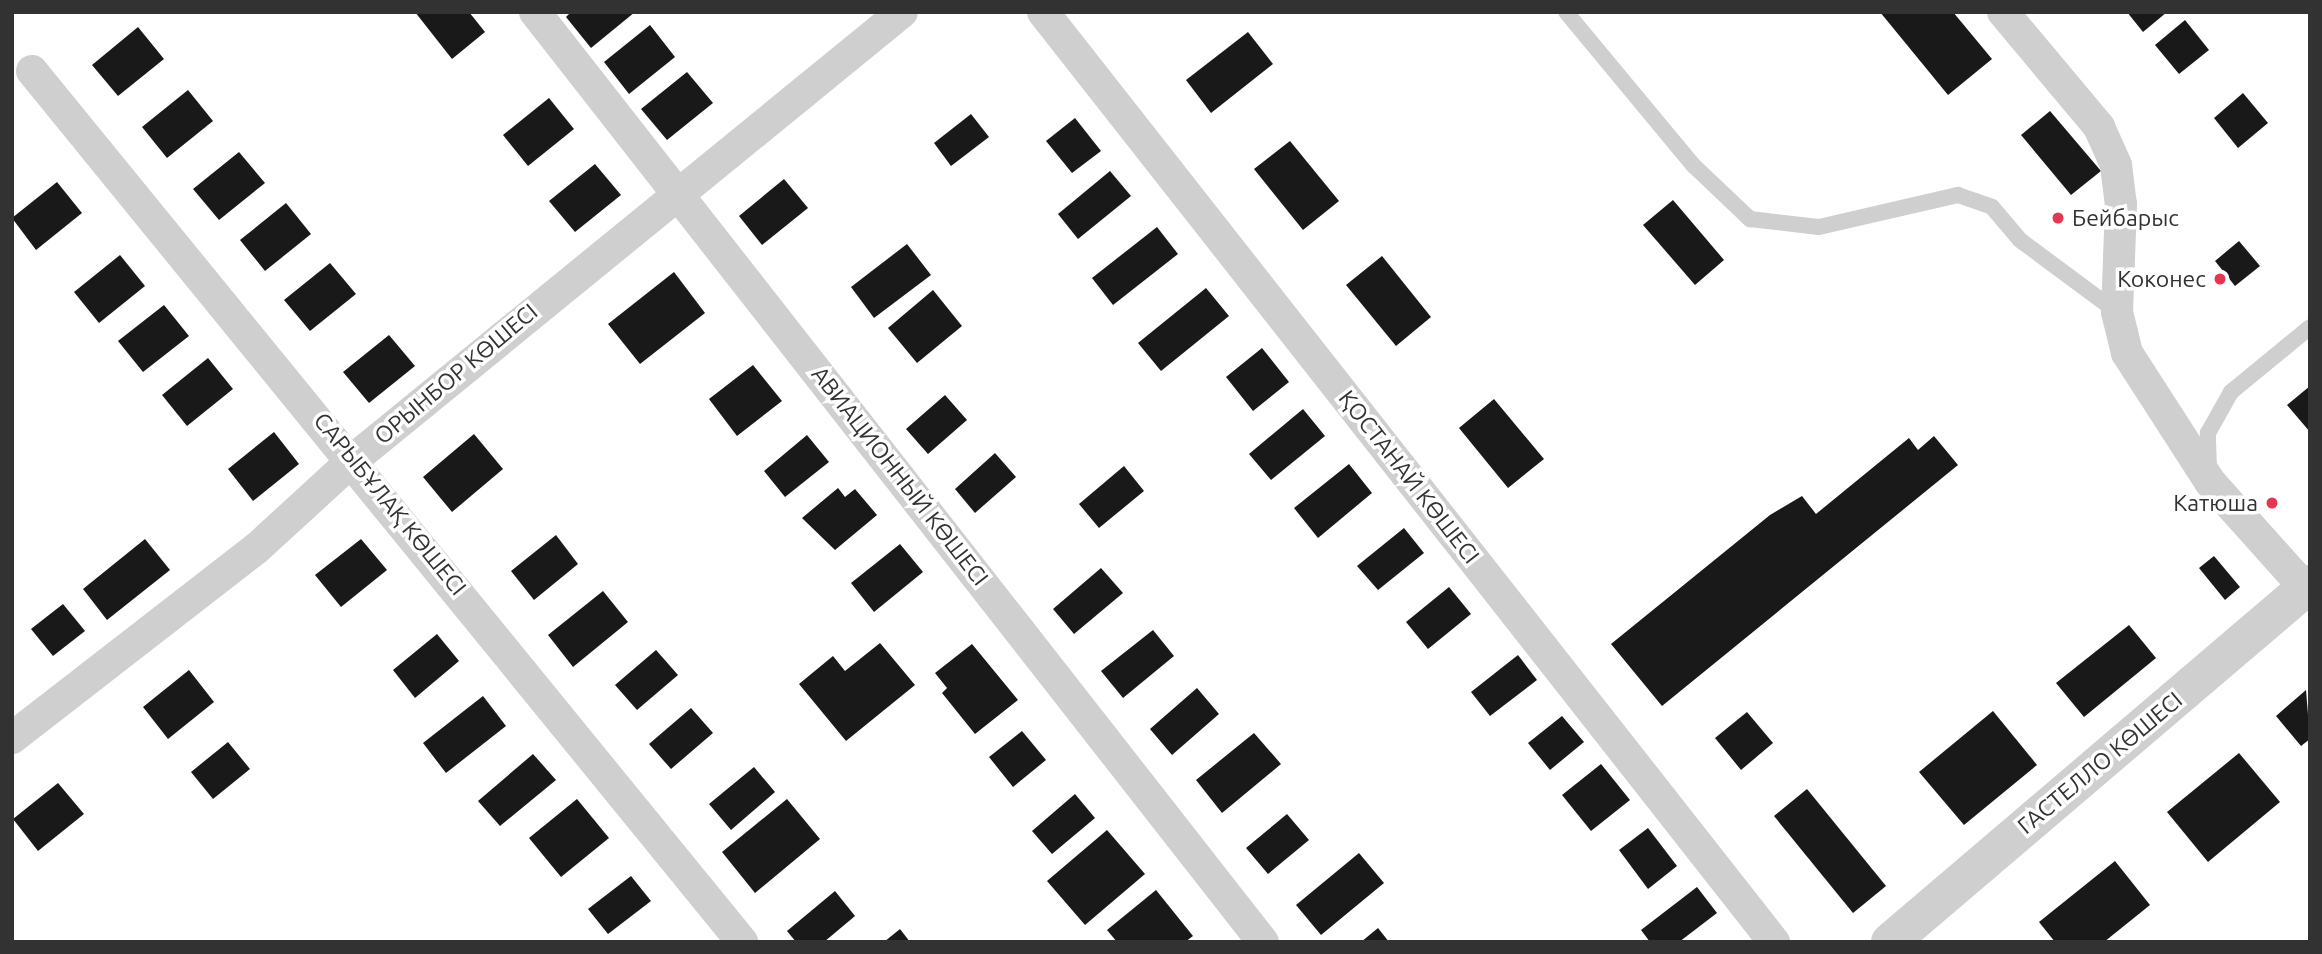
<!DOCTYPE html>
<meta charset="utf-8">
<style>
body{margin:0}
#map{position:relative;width:2322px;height:954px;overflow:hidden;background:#fff;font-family:Ubuntu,sans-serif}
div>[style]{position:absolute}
.building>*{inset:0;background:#191919}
.service>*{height:16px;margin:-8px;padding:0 8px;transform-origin:8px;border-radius:8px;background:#cfcfcf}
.minor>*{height:32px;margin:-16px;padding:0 16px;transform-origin:16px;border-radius:16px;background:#cfcfcf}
.tertiary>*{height:38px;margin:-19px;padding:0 19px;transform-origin:19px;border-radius:19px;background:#cfcfcf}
.dots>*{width:19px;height:19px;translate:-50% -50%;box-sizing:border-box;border:4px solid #fff;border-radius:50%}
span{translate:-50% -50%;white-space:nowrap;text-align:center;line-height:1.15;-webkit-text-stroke:7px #fff;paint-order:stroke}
.poi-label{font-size:23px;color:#323232}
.left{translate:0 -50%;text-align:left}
.right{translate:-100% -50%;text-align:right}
.street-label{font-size:23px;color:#323232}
.frame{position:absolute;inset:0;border:14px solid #323232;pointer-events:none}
</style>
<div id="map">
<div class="building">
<div style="clip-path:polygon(415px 12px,469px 12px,485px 32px,452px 59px)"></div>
<div style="clip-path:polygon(571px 12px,635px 12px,591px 48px,566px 17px)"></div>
<div style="clip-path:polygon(1880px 12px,1953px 12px,1992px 59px,1948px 95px)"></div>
<div style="clip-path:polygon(2127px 12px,2167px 12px,2143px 32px)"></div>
<div style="clip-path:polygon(2185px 20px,2209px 50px,2179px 74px,2155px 45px)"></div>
<div style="clip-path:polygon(650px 25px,675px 57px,629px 94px,604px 62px)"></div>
<div style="clip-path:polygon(138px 27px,164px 59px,118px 96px,92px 65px)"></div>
<div style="clip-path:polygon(1248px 32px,1273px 64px,1211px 113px,1186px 80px)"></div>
<div style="clip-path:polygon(687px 72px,713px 103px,667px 140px,641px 109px)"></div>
<div style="clip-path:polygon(188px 90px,213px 121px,167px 158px,142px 127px)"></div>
<div style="clip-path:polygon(2243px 93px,2268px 123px,2238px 148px,2214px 118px)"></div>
<div style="clip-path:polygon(549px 98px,574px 129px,528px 166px,503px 135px)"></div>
<div style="clip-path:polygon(2050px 111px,2101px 171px,2071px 195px,2021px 135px)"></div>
<div style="clip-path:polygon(971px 114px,989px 137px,951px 166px,934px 143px)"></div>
<div style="clip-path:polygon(1075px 118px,1101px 151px,1072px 173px,1046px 141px)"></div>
<div style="clip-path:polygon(1290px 141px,1339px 201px,1303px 230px,1254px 169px)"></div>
<div style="clip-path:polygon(239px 152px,265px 183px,219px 220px,193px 189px)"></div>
<div style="clip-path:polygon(595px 164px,621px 195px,575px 232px,549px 201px)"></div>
<div style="clip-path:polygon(1110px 171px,1131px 196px,1078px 239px,1058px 214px)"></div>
<div style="clip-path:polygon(784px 179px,808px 208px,762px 245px,739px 216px)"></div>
<div style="clip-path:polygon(57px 182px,82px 213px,36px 250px,12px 218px)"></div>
<div style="clip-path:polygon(1673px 200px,1724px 260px,1695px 285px,1643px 225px)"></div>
<div style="clip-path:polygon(286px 203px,311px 234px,265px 271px,240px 240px)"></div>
<div style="clip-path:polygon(1157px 227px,1178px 254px,1113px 305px,1092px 278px)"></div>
<div style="clip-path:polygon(2239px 241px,2260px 266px,2235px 286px,2215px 261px)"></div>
<div style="clip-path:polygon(907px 244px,931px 275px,874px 318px,851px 287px)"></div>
<div style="clip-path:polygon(120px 255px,145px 286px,99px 323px,74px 292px)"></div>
<div style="clip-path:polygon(1382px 256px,1431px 317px,1396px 346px,1346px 285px)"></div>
<div style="clip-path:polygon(330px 263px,356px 294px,310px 331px,284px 300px)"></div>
<div style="clip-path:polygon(674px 272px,705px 313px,640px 364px,608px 324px)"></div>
<div style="clip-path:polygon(1206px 288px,1229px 316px,1161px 371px,1138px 343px)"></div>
<div style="clip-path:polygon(933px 290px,962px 326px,917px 363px,888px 328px)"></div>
<div style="clip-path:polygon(164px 305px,189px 336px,143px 372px,118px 341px)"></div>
<div style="clip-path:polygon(389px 335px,415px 366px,369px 403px,343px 372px)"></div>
<div style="clip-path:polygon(1262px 348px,1289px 382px,1253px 411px,1226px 377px)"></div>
<div style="clip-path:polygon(208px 358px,233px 389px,187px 426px,162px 395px)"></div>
<div style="clip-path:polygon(753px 365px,782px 401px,737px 436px,709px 399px)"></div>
<div style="clip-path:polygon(2310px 386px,2310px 432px,2287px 405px)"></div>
<div style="clip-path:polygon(945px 395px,967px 420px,928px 454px,906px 429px)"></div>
<div style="clip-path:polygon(1494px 399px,1544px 459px,1508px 488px,1459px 428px)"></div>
<div style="clip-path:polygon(1303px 409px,1325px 436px,1271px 480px,1249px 454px)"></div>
<div style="clip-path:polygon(274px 432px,299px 464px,253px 501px,228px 469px)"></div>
<div style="clip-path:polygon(474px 434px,503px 469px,452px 512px,423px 477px)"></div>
<div style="clip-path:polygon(807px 435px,829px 462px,785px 497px,764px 471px)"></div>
<div style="clip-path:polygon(1934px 436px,1958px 465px,1662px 706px,1611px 644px,1770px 515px,1802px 496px,1816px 514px,1909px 438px,1918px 450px)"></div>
<div style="clip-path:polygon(995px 453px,1016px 477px,975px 513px,955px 489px)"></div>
<div style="clip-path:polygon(1349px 464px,1372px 493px,1318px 538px,1294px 508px)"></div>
<div style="clip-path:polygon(1124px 466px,1144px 491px,1099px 528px,1079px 504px)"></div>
<div style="clip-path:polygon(838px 488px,845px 497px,855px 489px,877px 515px,835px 550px,802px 518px)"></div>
<div style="clip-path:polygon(1404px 528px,1424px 553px,1378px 590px,1357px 566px)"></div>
<div style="clip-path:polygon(556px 535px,578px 564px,534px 600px,511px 571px)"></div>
<div style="clip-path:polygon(145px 539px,170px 570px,107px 620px,83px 589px)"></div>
<div style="clip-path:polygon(361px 539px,387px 570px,341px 607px,315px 575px)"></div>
<div style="clip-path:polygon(900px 544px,923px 572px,874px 612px,851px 583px)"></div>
<div style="clip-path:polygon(2214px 556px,2240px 587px,2225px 600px,2199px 568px)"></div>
<div style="clip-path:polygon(1101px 568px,1123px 593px,1074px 634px,1053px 609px)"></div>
<div style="clip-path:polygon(1449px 587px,1471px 614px,1428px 649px,1406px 622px)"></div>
<div style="clip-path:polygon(603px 591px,628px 622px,573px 667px,548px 635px)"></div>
<div style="clip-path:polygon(63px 604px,85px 631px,53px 656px,31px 629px)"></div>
<div style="clip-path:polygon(2129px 625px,2156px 658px,2084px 717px,2056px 683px)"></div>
<div style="clip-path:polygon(1153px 630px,1174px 656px,1123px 698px,1101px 671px)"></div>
<div style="clip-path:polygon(437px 634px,459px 661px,415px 698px,393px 670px)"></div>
<div style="clip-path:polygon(880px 643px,915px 685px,846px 741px,799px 684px,833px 656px,845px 671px)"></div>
<div style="clip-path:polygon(972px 644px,1018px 700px,975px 734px,942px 693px,947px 688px,935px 673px)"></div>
<div style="clip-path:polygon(656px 650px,678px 675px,637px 710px,615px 685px)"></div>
<div style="clip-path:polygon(1518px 655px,1537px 680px,1490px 716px,1471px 692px)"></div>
<div style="clip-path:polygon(189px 670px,214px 702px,168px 739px,143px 707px)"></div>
<div style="clip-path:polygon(1197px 688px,1219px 714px,1172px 755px,1150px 729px)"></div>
<div style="clip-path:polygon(2306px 690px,2310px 739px,2301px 746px,2276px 716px)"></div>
<div style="clip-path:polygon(483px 696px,506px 726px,446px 773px,423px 743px)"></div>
<div style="clip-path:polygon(691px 708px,713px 733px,671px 769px,649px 744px)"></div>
<div style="clip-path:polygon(1993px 711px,2037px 765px,1964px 825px,1919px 772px)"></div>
<div style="clip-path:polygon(1747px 712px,1773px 743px,1741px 770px,1715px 738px)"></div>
<div style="clip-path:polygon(1562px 716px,1584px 742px,1550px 770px,1528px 743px)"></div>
<div style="clip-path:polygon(1022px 731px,1046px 760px,1013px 787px,989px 757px)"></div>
<div style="clip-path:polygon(1254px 733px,1281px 764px,1222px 813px,1196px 780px)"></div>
<div style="clip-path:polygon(228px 742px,250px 769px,213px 799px,191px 772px)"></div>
<div style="clip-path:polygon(2239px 753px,2280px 802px,2208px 862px,2167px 812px)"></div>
<div style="clip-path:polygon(533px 754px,556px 780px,500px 826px,478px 801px)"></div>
<div style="clip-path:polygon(1601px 764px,1630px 800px,1591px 831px,1562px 795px)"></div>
<div style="clip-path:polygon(754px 767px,775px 792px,731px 830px,709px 804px)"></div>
<div style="clip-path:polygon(58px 783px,84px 814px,38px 851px,13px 819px)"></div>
<div style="clip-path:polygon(1807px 789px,1886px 886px,1853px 913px,1774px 816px)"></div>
<div style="clip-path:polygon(1075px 794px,1095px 818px,1052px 854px,1032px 831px)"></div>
<div style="clip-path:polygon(577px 799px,609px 838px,561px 877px,529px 838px)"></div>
<div style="clip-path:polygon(787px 799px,820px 839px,755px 893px,722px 852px)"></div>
<div style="clip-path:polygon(1287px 814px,1309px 840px,1268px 874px,1246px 848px)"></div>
<div style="clip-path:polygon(1648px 828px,1677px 866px,1648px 889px,1619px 850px)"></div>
<div style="clip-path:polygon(1107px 830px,1145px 874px,1085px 925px,1047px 881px)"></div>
<div style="clip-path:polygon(1359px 853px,1384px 883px,1321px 935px,1296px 905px)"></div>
<div style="clip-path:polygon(2115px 861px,2150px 905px,2104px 942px,2055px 942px,2039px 922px)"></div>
<div style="clip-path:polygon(631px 876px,651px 901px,608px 934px,588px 909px)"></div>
<div style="clip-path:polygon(1697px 887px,1717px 913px,1679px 942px,1650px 942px,1641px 930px)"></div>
<div style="clip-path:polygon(1156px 890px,1193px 936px,1185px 942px,1117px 942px,1107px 930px)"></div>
<div style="clip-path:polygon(835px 891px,855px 916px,824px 942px,796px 942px,787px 931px)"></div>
<div style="clip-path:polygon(1378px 928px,1389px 942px,1361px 942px)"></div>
<div style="clip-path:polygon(900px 929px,910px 942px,884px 942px)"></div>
</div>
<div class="service">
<div style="left:1566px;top:12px;width:199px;rotate:50.3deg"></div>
<div style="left:1693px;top:165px;width:79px;rotate:43.5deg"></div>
<div style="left:1750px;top:219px;width:69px;rotate:6.6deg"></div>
<div style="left:1819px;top:227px;width:143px;rotate:-13deg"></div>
<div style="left:1958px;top:195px;width:36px;rotate:19deg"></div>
<div style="left:1992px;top:207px;width:43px;rotate:49.7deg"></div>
<div style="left:2020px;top:240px;width:121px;rotate:36.6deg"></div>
<div style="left:2209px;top:469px;width:36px;rotate:-92deg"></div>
<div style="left:2208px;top:433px;width:47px;rotate:-60.7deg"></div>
<div style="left:2231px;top:392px;width:102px;rotate:-39.4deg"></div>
</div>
<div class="minor">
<div style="left:535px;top:12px;width:1181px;rotate:51.95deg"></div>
<div style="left:1043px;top:12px;width:1183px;rotate:51.83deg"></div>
<div style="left:2003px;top:12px;width:150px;rotate:50.1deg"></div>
<div style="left:2099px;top:127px;width:42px;rotate:65.9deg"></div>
<div style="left:2116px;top:165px;width:39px;rotate:83deg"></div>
<div style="left:2121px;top:204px;width:108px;rotate:92.1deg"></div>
<div style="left:2117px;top:312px;width:42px;rotate:76.3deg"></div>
<div style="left:2127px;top:353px;width:153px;rotate:57.2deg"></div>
<div style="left:2210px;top:482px;width:142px;rotate:48.1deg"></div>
<div style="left:32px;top:71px;width:1124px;rotate:50.81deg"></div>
<div style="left:12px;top:738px;width:310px;rotate:-37.8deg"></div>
<div style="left:257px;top:548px;width:132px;rotate:-42.5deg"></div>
<div style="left:354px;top:459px;width:707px;rotate:-39.2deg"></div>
</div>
<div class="tertiary">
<div style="left:1890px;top:942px;width:552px;rotate:-40.44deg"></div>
</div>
<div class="dots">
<div style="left:2058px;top:218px;background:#e73651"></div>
<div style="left:2220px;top:279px;background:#e73651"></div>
<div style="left:2272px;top:503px;background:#e73651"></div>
</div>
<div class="poi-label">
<span class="left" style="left:2072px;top:218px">Бейбарыс</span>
<span class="right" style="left:2206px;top:279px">Коконес</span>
<span class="right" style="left:2258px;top:503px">Катюша</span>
</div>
<div class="street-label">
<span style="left:456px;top:374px;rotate:-40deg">ОРЫНБОР КӨШЕСІ</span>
<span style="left:900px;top:476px;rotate:52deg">АВИАЦИОННЫЙ КӨШЕСІ</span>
<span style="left:1409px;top:477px;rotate:52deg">ҚОСТАНАЙ КӨШЕСІ</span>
<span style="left:390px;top:504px;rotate:51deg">САРЫБҰЛАҚ КӨШЕСІ</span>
<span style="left:2100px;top:763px;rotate:-40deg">ГАСТЕЛЛО КӨШЕСІ</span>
</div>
<div class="frame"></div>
</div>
